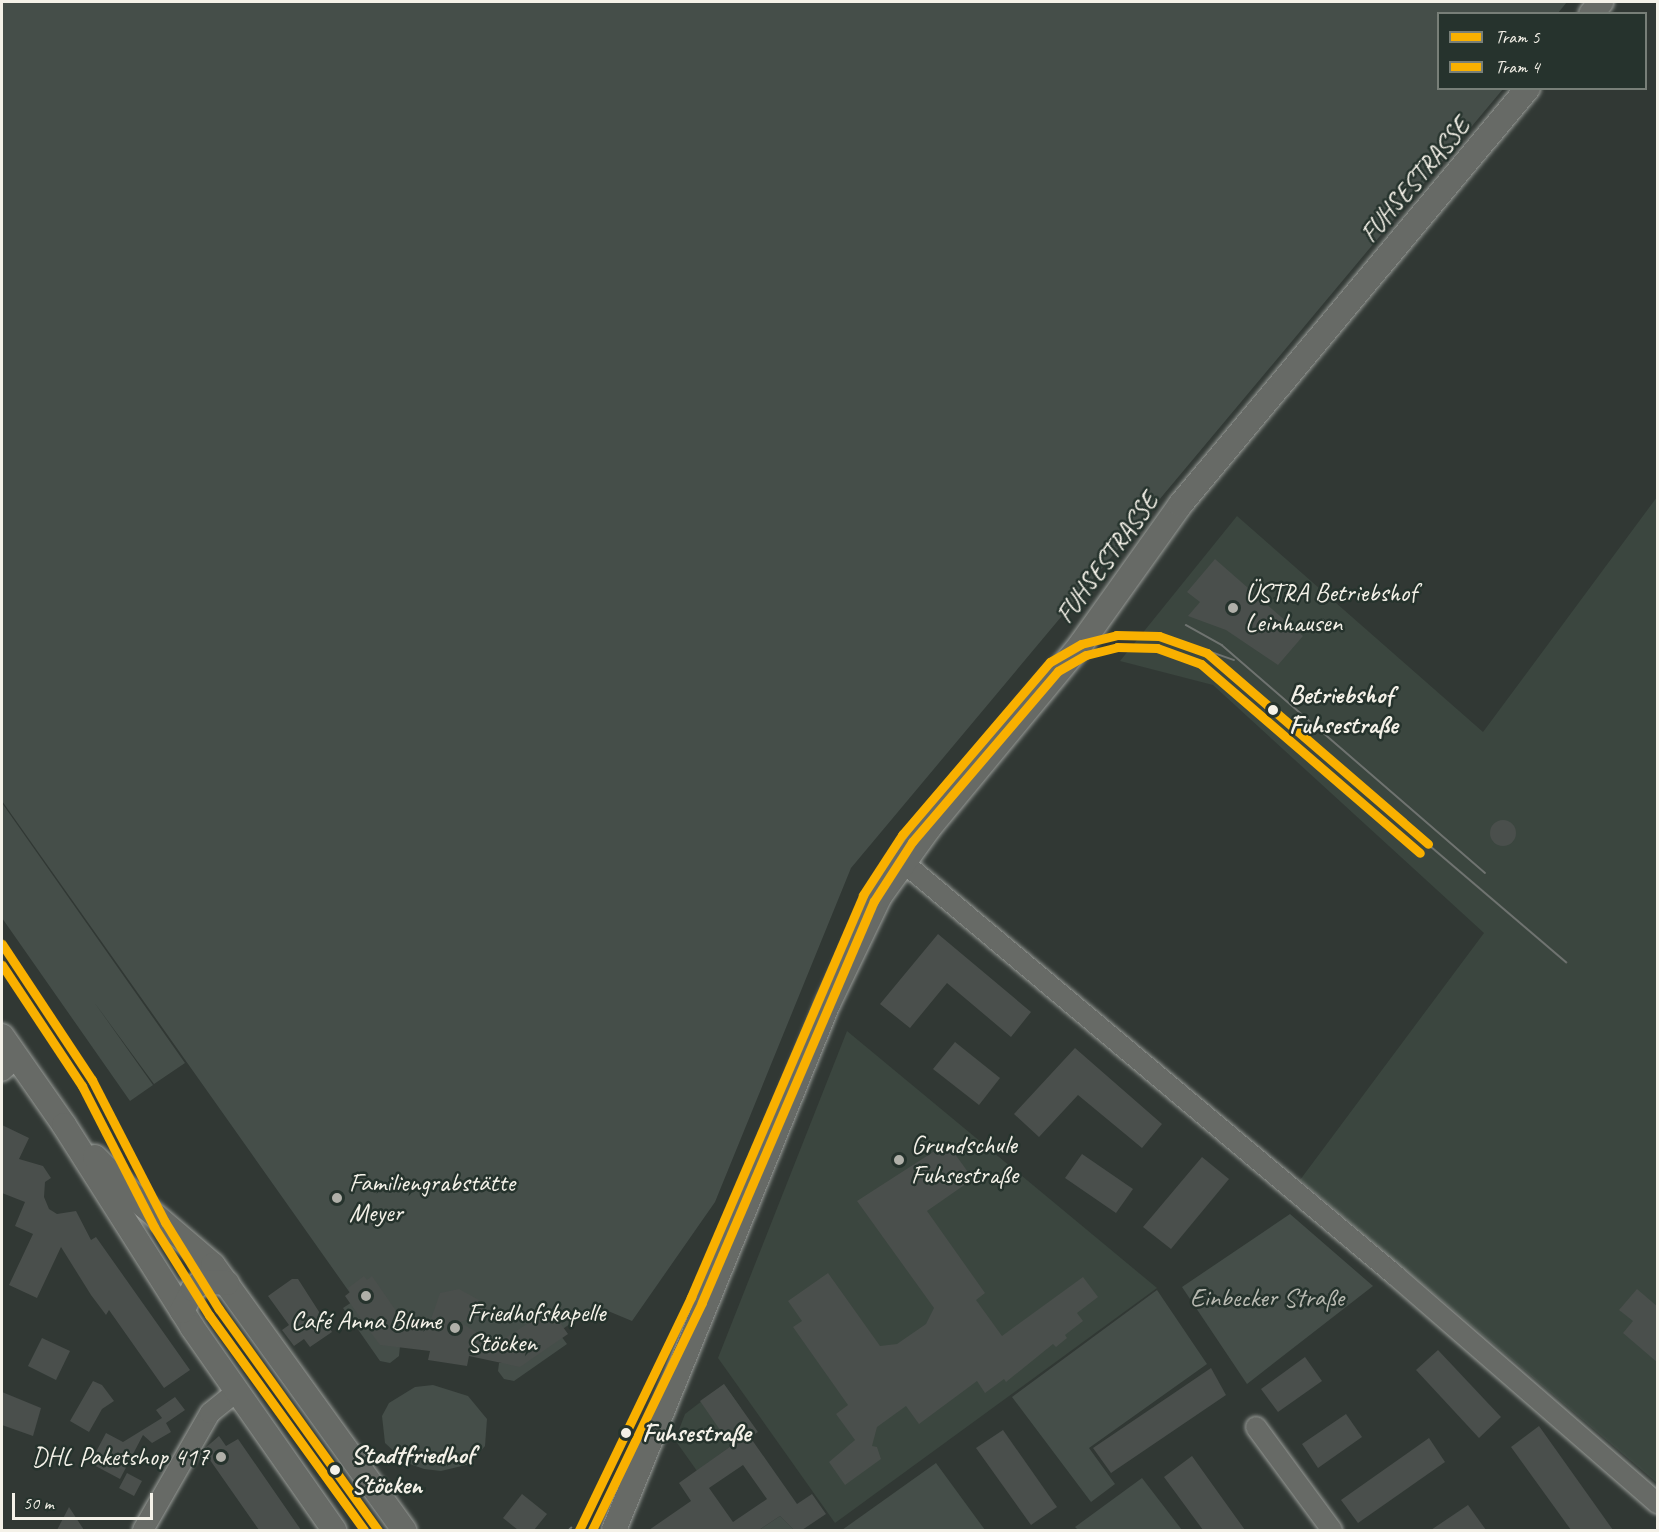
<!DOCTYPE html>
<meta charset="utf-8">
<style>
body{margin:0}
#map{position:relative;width:1659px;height:1532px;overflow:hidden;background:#313834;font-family:Caveat,sans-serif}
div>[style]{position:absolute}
.built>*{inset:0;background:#3b463f}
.green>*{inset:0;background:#454e49}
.building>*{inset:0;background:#4a4f4c}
.round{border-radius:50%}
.roads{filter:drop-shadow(0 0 2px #9a9d99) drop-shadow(0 0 2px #9a9d99)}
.minor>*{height:20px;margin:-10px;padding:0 10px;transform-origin:10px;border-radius:10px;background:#676a66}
.tertiary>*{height:24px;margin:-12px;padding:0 12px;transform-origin:12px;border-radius:12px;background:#676a66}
.tram>*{height:1.5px;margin:-0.75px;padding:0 0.75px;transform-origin:0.75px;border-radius:0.75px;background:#6f7370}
.tram-1>*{height:9px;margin:-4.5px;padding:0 4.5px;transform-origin:4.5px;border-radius:4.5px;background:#f9b000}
.tram-2>*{height:9px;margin:-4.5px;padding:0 4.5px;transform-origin:4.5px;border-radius:4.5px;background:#f9b000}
.dots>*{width:16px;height:16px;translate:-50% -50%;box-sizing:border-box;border:3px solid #26332d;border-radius:50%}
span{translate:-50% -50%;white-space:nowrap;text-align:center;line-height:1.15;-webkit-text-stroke:5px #26332d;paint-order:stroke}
.street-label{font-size:26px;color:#f4f1e8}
.poi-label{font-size:26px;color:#f4f1e8}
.left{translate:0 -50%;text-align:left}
.right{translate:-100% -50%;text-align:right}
.stop-label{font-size:26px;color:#f4f1e8;font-weight:700}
.park-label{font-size:26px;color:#b8b9b1}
.frame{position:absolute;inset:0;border:3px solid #f4f1e8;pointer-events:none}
.legend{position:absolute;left:1437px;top:12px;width:210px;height:78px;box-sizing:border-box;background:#26332d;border:2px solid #787f78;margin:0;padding:8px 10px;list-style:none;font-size:18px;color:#f4f1e8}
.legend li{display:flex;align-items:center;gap:12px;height:30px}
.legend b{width:30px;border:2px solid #787f78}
.scale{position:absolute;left:12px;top:1493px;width:141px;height:27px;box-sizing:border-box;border:3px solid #f4f1e8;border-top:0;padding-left:8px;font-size:18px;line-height:21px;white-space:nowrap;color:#f4f1e8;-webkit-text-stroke:4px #26332d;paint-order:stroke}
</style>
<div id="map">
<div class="built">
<div style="clip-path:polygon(1657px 497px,1657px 1483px,1300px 1180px,1484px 933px,1213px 685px,1120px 661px,1237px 516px,1483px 732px)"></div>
<div style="clip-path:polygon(847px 1031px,1157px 1288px,835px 1523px,718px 1358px)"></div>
<div style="clip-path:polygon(724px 1384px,741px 1408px,731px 1446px,697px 1471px,675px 1440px,685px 1414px)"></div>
</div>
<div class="green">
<div style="clip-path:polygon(2px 2px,1567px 2px,1558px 13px,1438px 14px,1438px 88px,1503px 89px,851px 868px,715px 1202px,632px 1321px,596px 1306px,515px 1362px,561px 1336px,567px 1344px,514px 1381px,504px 1379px,498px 1371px,499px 1363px,514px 1363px,387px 1342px,400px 1346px,399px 1356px,390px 1363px,380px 1361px,343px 1308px,352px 1302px,384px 1341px,2px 801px)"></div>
<div style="clip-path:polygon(2px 803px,185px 1063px,154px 1084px,94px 1002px,153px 1085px,130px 1101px,2px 918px)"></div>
<div style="clip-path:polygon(1290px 1214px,1373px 1286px,1247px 1384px,1182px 1287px)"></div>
<div style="clip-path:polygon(1157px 1290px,1207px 1364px,1089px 1448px,1115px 1484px,1091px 1502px,1012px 1397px)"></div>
<div style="clip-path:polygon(433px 1385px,468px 1396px,487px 1419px,485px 1446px,470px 1464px,441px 1471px,424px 1469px,407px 1463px,385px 1443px,382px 1416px,389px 1403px,415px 1387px)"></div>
<div style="clip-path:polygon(936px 1463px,985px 1530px,842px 1530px)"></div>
<div style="clip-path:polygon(1142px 1478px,1182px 1530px,1078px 1530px,1075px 1527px)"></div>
<div style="clip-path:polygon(780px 1516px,794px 1530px,759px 1530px)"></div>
</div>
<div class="building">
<div style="clip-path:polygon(1215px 559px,1303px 636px,1278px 665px,1226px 630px,1188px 616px,1200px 602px,1187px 592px)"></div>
<div class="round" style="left:1490px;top:820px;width:26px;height:26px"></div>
<div style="clip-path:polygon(938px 934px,1031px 1012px,1011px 1037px,947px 983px,910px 1028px,880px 1004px)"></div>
<div style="clip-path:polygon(955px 1042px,1000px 1078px,979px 1105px,933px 1069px)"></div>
<div style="clip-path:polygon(1075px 1048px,1162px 1124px,1142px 1148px,1078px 1095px,1039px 1137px,1014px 1114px)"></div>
<div style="clip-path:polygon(2px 1125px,29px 1138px,19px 1159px,43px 1166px,51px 1178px,45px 1182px,44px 1197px,49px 1209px,57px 1214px,76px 1211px,91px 1240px,96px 1237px,190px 1370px,164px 1388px,109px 1310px,106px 1315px,91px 1295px,61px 1247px,37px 1298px,9px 1285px,33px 1234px,15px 1226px,25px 1202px,2px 1193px)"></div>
<div style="clip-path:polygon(947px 1143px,973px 1179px,927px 1211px,985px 1293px,976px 1300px,1002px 1336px,1083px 1277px,1098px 1297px,1077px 1313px,1083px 1321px,1065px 1335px,1067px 1338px,1056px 1347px,1053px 1344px,1006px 1382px,1004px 1379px,985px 1393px,977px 1381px,919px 1424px,906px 1406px,877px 1427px,872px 1446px,877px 1447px,881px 1459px,845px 1485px,829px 1462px,855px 1440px,836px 1414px,848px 1405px,793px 1327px,802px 1321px,788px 1301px,828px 1273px,880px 1346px,897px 1344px,926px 1324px,934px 1308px,857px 1201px)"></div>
<div style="clip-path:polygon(1082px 1154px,1133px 1189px,1116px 1213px,1065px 1178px)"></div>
<div style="clip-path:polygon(1202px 1157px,1229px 1179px,1171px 1249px,1143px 1227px)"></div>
<div style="clip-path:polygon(364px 1276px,367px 1280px,372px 1276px,410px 1331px,429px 1325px,440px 1293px,459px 1289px,479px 1300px,484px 1315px,459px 1322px,491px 1340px,493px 1346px,550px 1309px,568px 1334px,520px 1367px,469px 1356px,467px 1366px,428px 1360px,430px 1351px,380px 1345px,371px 1333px,345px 1296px,350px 1292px,348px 1288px)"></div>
<div style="clip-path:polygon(292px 1279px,298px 1279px,332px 1332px,310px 1347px,304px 1339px,294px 1346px,282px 1330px,289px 1325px,268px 1296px)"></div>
<div style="clip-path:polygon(1637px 1289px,1658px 1307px,1658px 1363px,1623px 1333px,1633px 1321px,1619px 1310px)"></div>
<div style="clip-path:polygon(42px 1338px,70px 1351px,56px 1380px,28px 1366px)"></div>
<div style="clip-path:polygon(1438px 1350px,1501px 1417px,1479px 1438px,1416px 1370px)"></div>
<div style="clip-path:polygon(1305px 1357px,1322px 1381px,1278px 1412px,1261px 1389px)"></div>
<div style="clip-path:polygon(1211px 1368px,1226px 1395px,1111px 1473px,1093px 1448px)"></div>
<div style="clip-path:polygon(93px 1381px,102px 1385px,114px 1401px,102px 1409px,89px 1432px,70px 1421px)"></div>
<div style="clip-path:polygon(evenodd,724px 1384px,758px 1432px,750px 1437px,797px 1504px,812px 1494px,826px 1514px,802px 1530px,794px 1530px,780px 1516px,759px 1530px,649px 1530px,691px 1501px,679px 1483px,731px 1446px,700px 1401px,724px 1384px,743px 1465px,767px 1499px,733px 1522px,709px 1488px,743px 1465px)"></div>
<div style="clip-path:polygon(2px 1392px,41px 1408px,33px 1436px,2px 1425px)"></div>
<div style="clip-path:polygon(175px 1397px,185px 1410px,166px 1423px,171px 1432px,152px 1443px,143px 1435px,120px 1479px,90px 1463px,106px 1433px,123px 1442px,162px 1418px,156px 1410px)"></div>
<div style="clip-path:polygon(1346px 1414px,1362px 1437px,1318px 1468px,1302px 1444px)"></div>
<div style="clip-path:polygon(1539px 1426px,1613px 1530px,1571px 1530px,1511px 1447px)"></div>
<div style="clip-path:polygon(1003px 1430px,1057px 1507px,1031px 1525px,976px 1448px)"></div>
<div style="clip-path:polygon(219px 1436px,226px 1446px,238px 1439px,301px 1530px,259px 1530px,203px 1450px)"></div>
<div style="clip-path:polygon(1429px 1438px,1445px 1462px,1358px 1523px,1341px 1500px)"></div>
<div style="clip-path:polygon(1192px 1456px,1217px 1491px,1245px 1530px,1203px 1530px,1164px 1477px)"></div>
<div style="clip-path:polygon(127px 1473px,142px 1481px,134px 1496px,119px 1488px)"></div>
<div style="clip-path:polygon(522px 1494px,547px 1514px,534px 1530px,518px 1530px,503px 1518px)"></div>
<div style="clip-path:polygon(1468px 1505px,1486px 1530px,1431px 1530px)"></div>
<div style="clip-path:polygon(69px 1507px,84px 1530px,57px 1530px)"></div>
</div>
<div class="roads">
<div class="minor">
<div style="left:903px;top:862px;width:644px;rotate:40.02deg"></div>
<div style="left:1396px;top:1276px;width:347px;rotate:41deg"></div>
<div style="left:2px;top:1071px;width:21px;rotate:-43deg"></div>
<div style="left:1256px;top:1427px;width:128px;rotate:53.6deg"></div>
<div style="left:143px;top:1530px;width:135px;rotate:-60.2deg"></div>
<div style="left:210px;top:1413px;width:33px;rotate:-39deg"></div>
</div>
<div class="tertiary">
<div style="left:1591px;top:14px;width:16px;rotate:-50deg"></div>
<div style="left:2px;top:1036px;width:108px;rotate:55.1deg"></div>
<div style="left:64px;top:1125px;width:239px;rotate:57.6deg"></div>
<div style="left:192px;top:1327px;width:248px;rotate:55deg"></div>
<div style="left:95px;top:1157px;width:68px;rotate:45deg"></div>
<div style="left:143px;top:1205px;width:92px;rotate:40.6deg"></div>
<div style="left:213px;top:1265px;width:327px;rotate:54.2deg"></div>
<div style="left:182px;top:1311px;width:25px;rotate:-63deg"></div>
<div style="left:193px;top:1289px;width:11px;rotate:-38deg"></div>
<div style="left:202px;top:1282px;width:25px;rotate:2deg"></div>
<div style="left:614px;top:1530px;width:568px;rotate:-67.86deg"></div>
<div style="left:828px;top:1004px;width:120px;rotate:-64.3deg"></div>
<div style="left:880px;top:896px;width:84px;rotate:-54.2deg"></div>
<div style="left:929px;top:828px;width:239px;rotate:-50.4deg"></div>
<div style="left:1081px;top:644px;width:171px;rotate:-54.5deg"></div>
<div style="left:1180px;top:505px;width:543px;rotate:-50.15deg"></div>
</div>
</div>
<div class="tram">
<div style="left:1186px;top:625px;width:41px;rotate:29.1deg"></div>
<div style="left:1222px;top:645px;width:348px;rotate:40.9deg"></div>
<div style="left:1183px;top:642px;width:54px;rotate:19.4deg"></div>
<div style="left:1428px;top:844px;width:182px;rotate:40.5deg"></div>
<div style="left:569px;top:1530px;width:3px;rotate:-45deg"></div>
</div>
<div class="tram-1">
<div style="left:2px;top:944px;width:163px;rotate:56.5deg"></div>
<div style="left:92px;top:1080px;width:160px;rotate:62.8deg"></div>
<div style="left:165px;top:1222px;width:102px;rotate:58.2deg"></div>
<div style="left:219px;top:1309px;width:272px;rotate:54.3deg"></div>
<div style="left:579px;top:1530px;width:259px;rotate:-64.3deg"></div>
<div style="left:691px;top:1297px;width:437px;rotate:-66.8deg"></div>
<div style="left:863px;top:895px;width:72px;rotate:-57deg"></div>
<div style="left:902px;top:835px;width:228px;rotate:-49.5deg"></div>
<div style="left:1050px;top:662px;width:36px;rotate:-30deg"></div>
<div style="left:1081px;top:644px;width:36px;rotate:-14deg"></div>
<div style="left:1116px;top:635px;width:43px;rotate:1.3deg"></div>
<div style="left:1159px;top:636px;width:51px;rotate:19.5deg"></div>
<div style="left:1207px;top:653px;width:292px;rotate:40.8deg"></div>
</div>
<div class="tram-2">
<div style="left:2px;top:965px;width:145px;rotate:56.5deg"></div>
<div style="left:82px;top:1086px;width:158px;rotate:62.9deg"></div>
<div style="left:154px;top:1227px;width:104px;rotate:58deg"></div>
<div style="left:209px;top:1315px;width:265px;rotate:54.2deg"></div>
<div style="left:592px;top:1530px;width:253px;rotate:-64.2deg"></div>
<div style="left:702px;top:1302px;width:436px;rotate:-66.8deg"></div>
<div style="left:874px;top:901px;width:70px;rotate:-57.2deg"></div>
<div style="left:912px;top:842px;width:225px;rotate:-49.5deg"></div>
<div style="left:1058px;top:671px;width:32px;rotate:-30deg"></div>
<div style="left:1086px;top:655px;width:32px;rotate:-14deg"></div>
<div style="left:1117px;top:647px;width:40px;rotate:1.4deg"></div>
<div style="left:1157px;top:648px;width:47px;rotate:20deg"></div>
<div style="left:1201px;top:664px;width:289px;rotate:40.8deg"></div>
</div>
<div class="dots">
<div style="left:1233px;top:608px;background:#b0b0a9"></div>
<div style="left:1273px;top:710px;background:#f4f1e8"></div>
<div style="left:899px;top:1160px;background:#b0b0a9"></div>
<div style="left:337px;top:1198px;background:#b0b0a9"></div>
<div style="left:366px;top:1296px;background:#b0b0a9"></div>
<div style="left:455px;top:1328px;background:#b0b0a9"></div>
<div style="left:626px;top:1433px;background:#f4f1e8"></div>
<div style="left:221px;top:1457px;background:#b0b0a9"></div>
<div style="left:335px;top:1470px;background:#f4f1e8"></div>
</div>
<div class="street-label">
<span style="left:1415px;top:180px;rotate:-50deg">FUHSESTRASSE</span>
<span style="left:1107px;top:558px;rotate:-54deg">FUHSESTRASSE</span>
</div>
<div class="poi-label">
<span class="left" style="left:1245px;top:608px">ÜSTRA Betriebshof<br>Leinhausen</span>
<span class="left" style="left:911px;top:1160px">Grundschule<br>Fuhsestraße</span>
<span class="left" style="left:349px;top:1198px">Familiengrabstätte<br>Meyer</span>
<span class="left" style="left:467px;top:1328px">Friedhofskapelle<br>Stöcken</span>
<span style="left:366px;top:1321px">Café Anna Blume</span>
<span class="right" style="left:209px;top:1457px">DHL Paketshop 417</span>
</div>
<div class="stop-label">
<span class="left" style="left:1289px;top:710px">Betriebshof<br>Fuhsestraße</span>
<span class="left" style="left:642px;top:1433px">Fuhsestraße</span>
<span class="left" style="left:351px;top:1470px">Stadtfriedhof<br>Stöcken</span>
</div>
<div class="park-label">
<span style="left:1267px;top:1298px">Einbecker Straße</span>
</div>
<div class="frame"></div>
<ul class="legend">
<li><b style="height:8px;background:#f9b000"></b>Tram 5</li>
<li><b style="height:8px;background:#f9b000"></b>Tram 4</li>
</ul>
<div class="scale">50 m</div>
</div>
